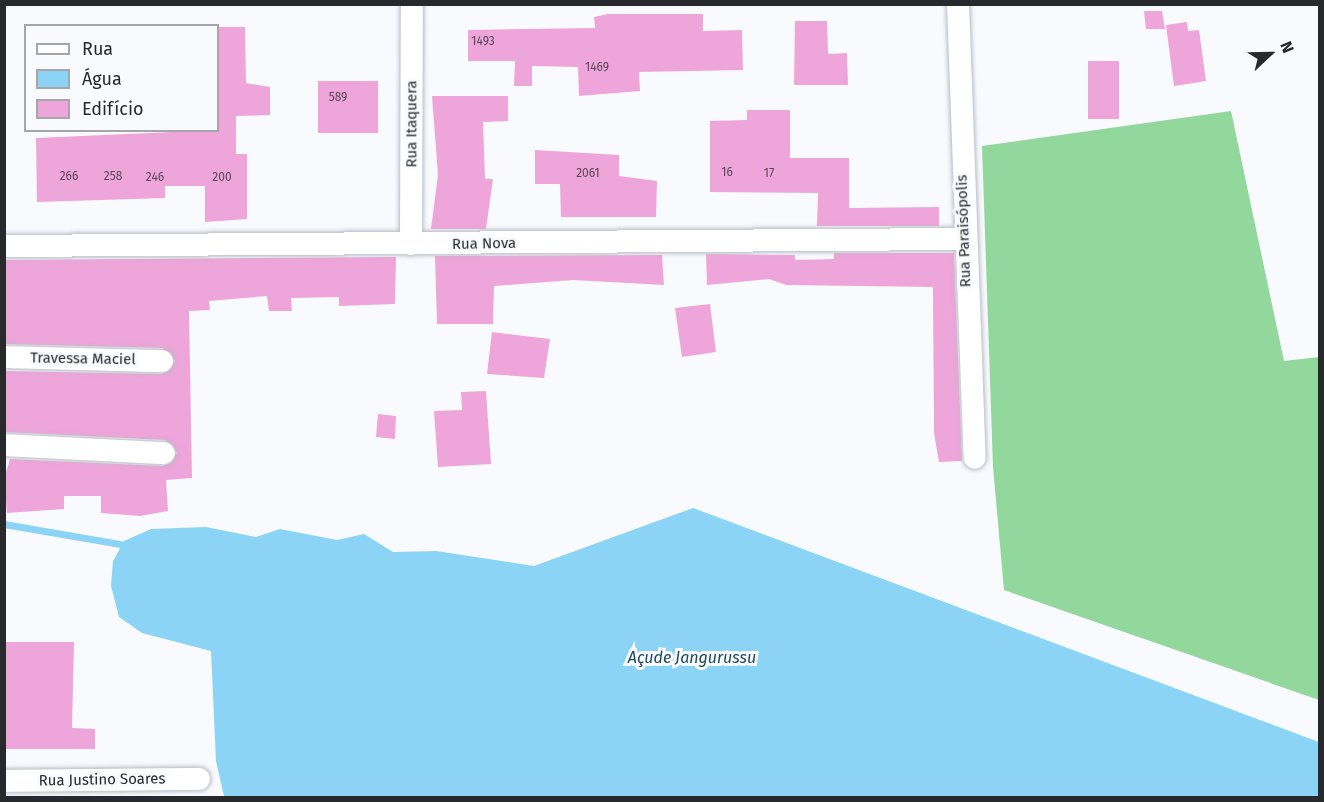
<!DOCTYPE html>
<meta charset="utf-8">
<style>
body{margin:0}
#map{position:relative;width:1324px;height:802px;overflow:hidden;background:#f8fafe;font-family:"Fira Sans",sans-serif}
div>[style]{position:absolute}
.forest>*{inset:0;background:#92d79b}
.water>*{inset:0;background:#8bd4f6}
.stream>*{height:7px;margin:-3.5px;padding:0 3.5px;transform-origin:3.5px;border-radius:3.5px;background:#8bd4f6}
.building>*{inset:0;background:#eea5d9}
.roads{filter:drop-shadow(0 0 2px #b8bcc4) drop-shadow(0 0 2px #b8bcc4)}
.street>*{height:22px;margin:-11px;padding:0 11px;transform-origin:11px;border-radius:11px;background:#fff}
span{translate:-50% -50%;white-space:nowrap;text-align:center;line-height:1.15;-webkit-text-stroke:6px #f8fafe;paint-order:stroke}
.number-label{font-size:12px;color:#5a4858}
.number-label span{-webkit-text-stroke-width:0}
.street-label{font-size:15px;color:#28292d}
.water-label{font-size:16px;color:#1e485a;font-style:italic}
.frame{position:absolute;inset:0;border:6px solid #28292d;pointer-events:none}
.legend{position:absolute;left:24px;top:24px;width:195px;height:108px;box-sizing:border-box;background:#f8fafe;border:2px solid #a5a6aa;margin:0;padding:8px 10px;list-style:none;font-size:18px;color:#28292d}
.legend li{display:flex;align-items:center;gap:12px;height:30px}
.legend b{width:30px;border:2px solid #a5a6aa}
.north{position:absolute;left:1240px;top:24px;width:60px;height:60px;-webkit-text-stroke:4px #f8fafe;paint-order:stroke;rotate:68deg;font-size:16px;font-weight:700;line-height:24px;text-align:center;color:#28292d}
.north::after{content:'';display:block;margin:auto;width:21px;height:27px;background:#28292d;clip-path:polygon(50% 0,100% 100%,50% 72%,0 100%)}
</style>
<div id="map">
<div class="forest">
<div style="clip-path:polygon(1231px 111px,1284px 361px,1319px 357px,1319px 700px,1004px 590px,993px 467px,982px 146px)"></div>
</div>
<div class="water">
<div style="clip-path:polygon(693px 508px,1319px 742px,1319px 797px,224px 796px,216px 761px,211px 651px,142px 633px,119px 617px,111px 586px,113px 561px,124px 541px,151px 529px,206px 527px,256px 537px,280px 529px,337px 540px,364px 534px,393px 552px,436px 551px,534px 566px)"></div>
</div>
<div class="stream">
<div style="left:4px;top:524px;width:130px;rotate:9.8deg"></div>
</div>
<div class="building">
<div style="clip-path:polygon(1144px 11px,1162px 11px,1165px 29px,1146px 29px)"></div>
<div style="clip-path:polygon(608px 14px,703px 14px,703px 31px,742px 30px,743px 70px,639px 72px,640px 91px,579px 96px,578px 67px,532px 66px,532px 86px,514px 86px,515px 61px,468px 61px,468px 30px,595px 28px,594px 17px)"></div>
<div style="clip-path:polygon(795px 21px,827px 21px,828px 54px,847px 53px,848px 85px,794px 85px)"></div>
<div style="clip-path:polygon(1187px 22px,1188px 31px,1199px 30px,1206px 81px,1174px 86px,1166px 25px)"></div>
<div style="clip-path:polygon(218px 27px,245px 27px,246px 83px,270px 87px,270px 115px,236px 116px,236px 154px,247px 154px,247px 219px,205px 222px,205px 186px,165px 186px,165px 198px,37px 202px,36px 138px,218px 130px)"></div>
<div style="clip-path:polygon(1088px 61px,1119px 61px,1119px 119px,1088px 119px)"></div>
<div style="clip-path:polygon(318px 81px,378px 81px,378px 133px,318px 133px)"></div>
<div style="clip-path:polygon(432px 96px,508px 96px,508px 121px,483px 122px,485px 179px,493px 179px,486px 229px,431px 229px,438px 175px)"></div>
<div style="clip-path:polygon(747px 110px,790px 110px,790px 158px,849px 158px,849px 208px,939px 207px,939px 226px,817px 226px,818px 193px,710px 192px,710px 121px,747px 120px)"></div>
<div style="clip-path:polygon(535px 150px,619px 155px,619px 176px,657px 181px,656px 217px,561px 217px,560px 184px,535px 184px)"></div>
<div style="clip-path:polygon(834px 253px,954px 253px,962px 461px,939px 462px,934px 433px,933px 287px,786px 285px,769px 279px,707px 285px,706px 254px,795px 255px,795px 260px,834px 259px)"></div>
<div style="clip-path:polygon(662px 255px,664px 285px,573px 280px,494px 286px,493px 324px,437px 324px,435px 256px)"></div>
<div style="clip-path:polygon(396px 257px,395px 304px,339px 306px,339px 297px,291px 298px,292px 311px,269px 311px,267px 296px,209px 301px,210px 310px,189px 311px,192px 478px,166px 480px,168px 511px,140px 516px,101px 513px,101px 496px,64px 496px,64px 509px,7px 513px,4px 479px,10px 459px,163px 466px,177px 453px,165px 440px,4px 432px,4px 371px,162px 374px,175px 361px,162px 348px,4px 344px,4px 260px)"></div>
<div style="clip-path:polygon(710px 304px,716px 352px,682px 357px,675px 308px)"></div>
<div style="clip-path:polygon(492px 332px,550px 339px,544px 378px,487px 374px)"></div>
<div style="clip-path:polygon(486px 391px,491px 464px,438px 467px,434px 411px,462px 410px,461px 392px)"></div>
<div style="clip-path:polygon(378px 414px,396px 416px,395px 439px,376px 437px)"></div>
<div style="clip-path:polygon(4px 642px,74px 642px,72px 728px,95px 729px,95px 749px,4px 749px)"></div>
</div>
<div class="roads">
<div class="street">
<div style="left:958px;top:4px;width:454px;rotate:87.9deg"></div>
<div style="left:411px;top:244px;width:240px;rotate:-89.8deg"></div>
<div style="left:4px;top:246px;width:960px;rotate:-0.42deg"></div>
<div style="left:4px;top:357px;width:158px;rotate:1.5deg"></div>
<div style="left:4px;top:445px;width:160px;rotate:2.9deg"></div>
<div style="left:4px;top:781px;width:195px;rotate:-0.6deg"></div>
</div>
</div>
<div class="number-label">
<span style="left:483px;top:42px">1493</span>
<span style="left:597px;top:68px">1469</span>
<span style="left:338px;top:98px">589</span>
<span style="left:727px;top:173px">16</span>
<span style="left:588px;top:174px">2061</span>
<span style="left:769px;top:174px">17</span>
<span style="left:69px;top:177px">266</span>
<span style="left:113px;top:177px">258</span>
<span style="left:155px;top:178px">246</span>
<span style="left:222px;top:178px">200</span>
</div>
<div class="street-label">
<span style="left:412px;top:124px;rotate:-90deg">Rua Itaquera</span>
<span style="left:964px;top:231px;rotate:-92deg">Rua Paraisópolis</span>
<span style="left:484px;top:244px;rotate:-1deg">Rua Nova</span>
<span style="left:83px;top:359px;rotate:1deg">Travessa Maciel</span>
<span style="left:102px;top:780px;rotate:-1deg">Rua Justino Soares</span>
</div>
<div class="water-label">
<span style="left:692px;top:658px">Açude Jangurussu</span>
</div>
<div class="frame"></div>
<ul class="legend">
<li><b style="height:8px;background:#fff"></b>Rua</li>
<li><b style="height:16px;background:#8bd4f6"></b>Água</li>
<li><b style="height:16px;background:#eea5d9"></b>Edifício</li>
</ul>
<div class="north">N</div>
</div>
